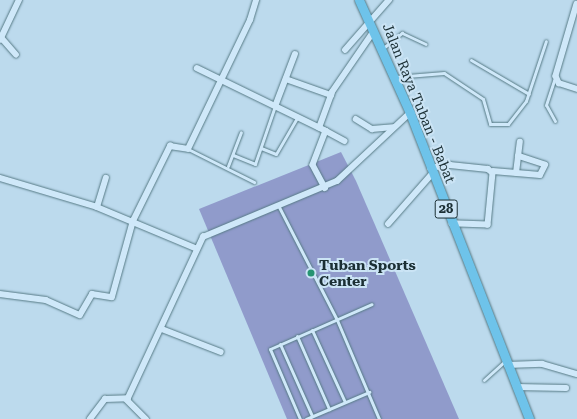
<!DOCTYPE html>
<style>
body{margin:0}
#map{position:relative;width:577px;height:419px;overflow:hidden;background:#bcdaed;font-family:"Roboto Serif",serif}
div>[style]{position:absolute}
.green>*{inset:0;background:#909bcb}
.roads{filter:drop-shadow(0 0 1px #567a85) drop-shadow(0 0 1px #567a85)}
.service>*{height:3px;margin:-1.5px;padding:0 1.5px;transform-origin:1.5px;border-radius:1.5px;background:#cfe8f9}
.minor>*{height:5.5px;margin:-2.75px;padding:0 2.75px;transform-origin:2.75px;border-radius:2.75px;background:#cfe8f9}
.trunk>*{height:9px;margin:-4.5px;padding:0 4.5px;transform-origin:4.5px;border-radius:4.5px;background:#6ec3ea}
.dots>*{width:11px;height:11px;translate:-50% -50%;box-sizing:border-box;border:2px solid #cbe4f5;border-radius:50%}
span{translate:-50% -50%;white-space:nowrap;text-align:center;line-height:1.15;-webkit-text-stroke:4px #cbe4f5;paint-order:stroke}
.shield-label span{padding:1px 3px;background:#cbe4f5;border:1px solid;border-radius:3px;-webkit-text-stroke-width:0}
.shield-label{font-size:13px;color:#1b2f34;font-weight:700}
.street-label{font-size:14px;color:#1b2f34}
.poi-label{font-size:14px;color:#1b2f34;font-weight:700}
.left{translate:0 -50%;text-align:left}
</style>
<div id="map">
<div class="green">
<div style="clip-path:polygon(341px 152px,356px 181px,459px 419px,287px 419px,199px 209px)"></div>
</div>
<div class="roads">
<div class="service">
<div style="left:382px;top:49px;width:26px;rotate:-39deg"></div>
<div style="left:402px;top:33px;width:26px;rotate:25deg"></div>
<div style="left:471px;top:60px;width:67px;rotate:30.4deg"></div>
<div style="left:395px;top:77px;width:49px;rotate:-4.7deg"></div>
<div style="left:444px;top:73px;width:47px;rotate:33.7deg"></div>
<div style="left:483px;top:99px;width:26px;rotate:74deg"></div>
<div style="left:490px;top:124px;width:18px"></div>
<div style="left:508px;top:124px;width:29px;rotate:-52deg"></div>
<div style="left:526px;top:101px;width:63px;rotate:-71.6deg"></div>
<div style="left:555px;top:121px;width:18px;rotate:-119deg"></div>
<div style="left:546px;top:105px;width:29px;rotate:-72deg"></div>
<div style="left:261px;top:148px;width:16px;rotate:22deg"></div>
<div style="left:276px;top:154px;width:44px;rotate:-59.9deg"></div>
<div style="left:188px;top:149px;width:74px;rotate:26.6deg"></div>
<div style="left:233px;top:155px;width:24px;rotate:22deg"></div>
<div style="left:255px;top:164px;width:61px;rotate:-71deg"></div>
<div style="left:228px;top:166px;width:36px;rotate:-69deg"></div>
<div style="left:279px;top:207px;width:127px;rotate:62.8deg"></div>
<div style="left:337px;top:320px;width:108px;rotate:67deg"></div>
<div style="left:312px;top:330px;width:79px;rotate:65.4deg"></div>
<div style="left:297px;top:336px;width:80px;rotate:66.3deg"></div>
<div style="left:280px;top:344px;width:79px;rotate:66deg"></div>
<div style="left:484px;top:380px;width:27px;rotate:-42deg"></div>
<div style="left:300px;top:419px;width:76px;rotate:-113.2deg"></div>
<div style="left:270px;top:349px;width:111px;rotate:-23.8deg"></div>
<div style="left:306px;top:419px;width:69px;rotate:-23.2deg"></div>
</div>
<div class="minor">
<div style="left:577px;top:4px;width:75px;rotate:106.3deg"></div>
<div style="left:556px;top:76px;width:8px;rotate:67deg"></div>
<div style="left:559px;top:83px;width:19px;rotate:18deg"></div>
<div style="left:1px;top:37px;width:23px;rotate:49deg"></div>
<div style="left:0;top:40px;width:44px;rotate:-64.6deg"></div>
<div style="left:345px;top:50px;width:67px;rotate:-48.7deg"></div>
<div style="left:197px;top:68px;width:144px;rotate:26deg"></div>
<div style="left:326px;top:131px;width:36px;rotate:111deg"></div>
<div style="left:313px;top:165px;width:26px;rotate:62deg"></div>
<div style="left:286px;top:79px;width:48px;rotate:19.6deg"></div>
<div style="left:276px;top:104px;width:53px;rotate:-69.2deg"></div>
<div style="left:356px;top:119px;width:19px;rotate:32deg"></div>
<div style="left:372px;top:129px;width:21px;rotate:-5deg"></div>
<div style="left:319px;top:128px;width:38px;rotate:-70deg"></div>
<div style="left:332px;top:92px;width:74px;rotate:-55.5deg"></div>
<div style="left:326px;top:131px;width:21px;rotate:28deg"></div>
<div style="left:430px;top:168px;width:20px;rotate:-9deg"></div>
<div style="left:450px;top:165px;width:38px;rotate:6deg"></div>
<div style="left:488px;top:169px;width:6px;rotate:39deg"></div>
<div style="left:493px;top:173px;width:52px;rotate:95.5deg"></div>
<div style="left:488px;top:225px;width:36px;rotate:-178deg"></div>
<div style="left:493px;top:171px;width:47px;rotate:4.9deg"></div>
<div style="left:540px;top:175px;width:11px;rotate:-63deg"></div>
<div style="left:545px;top:165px;width:28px;rotate:-162deg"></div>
<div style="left:516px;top:173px;width:31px;rotate:-83deg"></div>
<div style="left:0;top:178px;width:101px;rotate:16.6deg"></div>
<div style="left:97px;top:207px;width:106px;rotate:22.7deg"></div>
<div style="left:97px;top:207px;width:30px;rotate:-73deg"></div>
<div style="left:388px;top:224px;width:67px;rotate:-48.7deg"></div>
<div style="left:0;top:294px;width:46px;rotate:7.4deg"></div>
<div style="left:46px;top:300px;width:37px;rotate:24deg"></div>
<div style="left:80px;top:315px;width:24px;rotate:-60deg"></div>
<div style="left:92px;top:294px;width:20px;rotate:9deg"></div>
<div style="left:112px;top:297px;width:79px;rotate:-74.6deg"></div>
<div style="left:133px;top:221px;width:84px;rotate:-63.7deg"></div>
<div style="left:170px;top:146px;width:18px;rotate:9deg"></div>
<div style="left:188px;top:149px;width:143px;rotate:-64.3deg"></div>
<div style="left:250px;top:20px;width:21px;rotate:-73deg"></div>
<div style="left:162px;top:329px;width:63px;rotate:21.3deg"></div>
<div style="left:507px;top:365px;width:35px;rotate:-2deg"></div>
<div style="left:542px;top:364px;width:36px;rotate:16deg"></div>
<div style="left:516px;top:387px;width:50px;rotate:1.1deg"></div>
<div style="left:127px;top:400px;width:27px;rotate:45deg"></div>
<div style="left:90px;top:419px;width:25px;rotate:-53deg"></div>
<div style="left:105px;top:399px;width:23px;rotate:-2deg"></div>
<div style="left:128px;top:398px;width:178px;rotate:-65deg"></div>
<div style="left:203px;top:237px;width:145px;rotate:-22.7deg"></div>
<div style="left:337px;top:181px;width:100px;rotate:-43deg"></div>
</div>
<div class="trunk">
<div style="left:359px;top:0;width:124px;rotate:65.7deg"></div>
<div style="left:410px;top:113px;width:328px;rotate:68.7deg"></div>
</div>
</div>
<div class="dots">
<div style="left:311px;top:273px;background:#269472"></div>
</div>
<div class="shield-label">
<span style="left:446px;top:209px">28</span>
</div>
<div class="street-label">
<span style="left:419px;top:103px;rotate:68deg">Jalan Raya Tuban - Babat</span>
</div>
<div class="poi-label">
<span class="left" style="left:319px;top:273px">Tuban Sports<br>Center</span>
</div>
</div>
